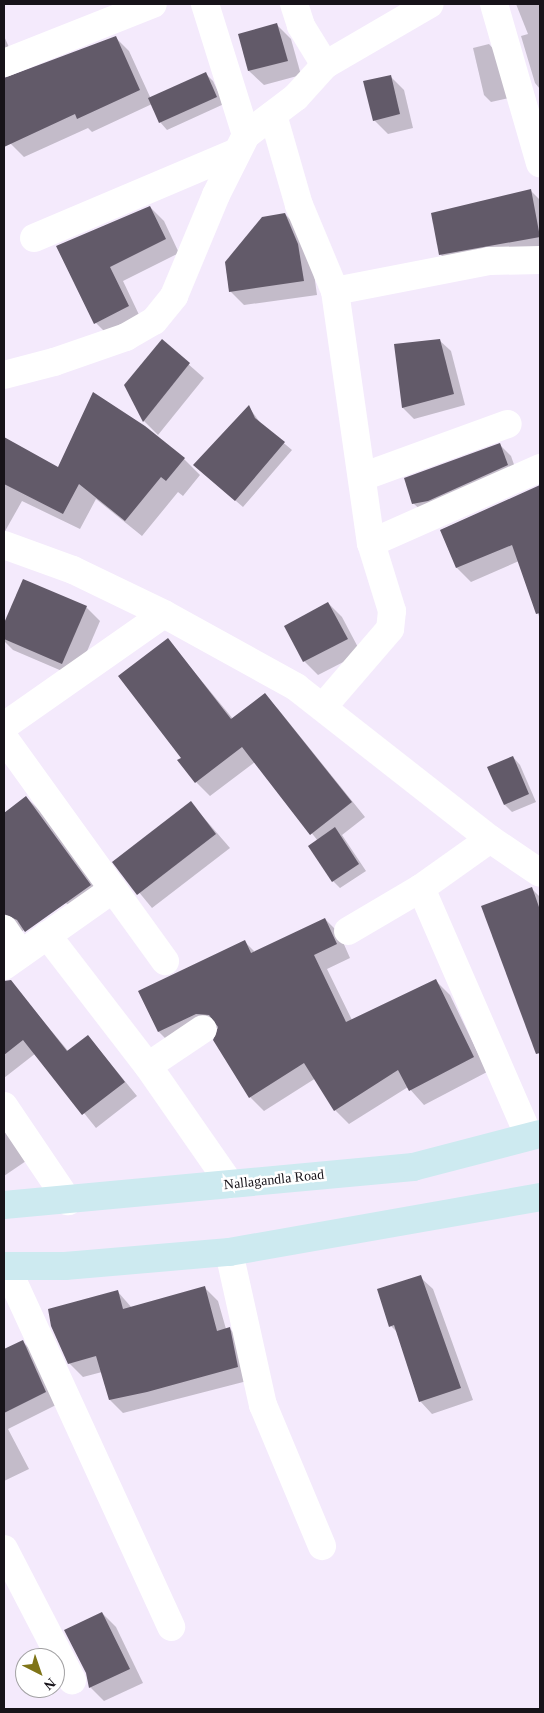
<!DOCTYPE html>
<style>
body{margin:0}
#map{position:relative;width:544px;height:1713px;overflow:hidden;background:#f4eafc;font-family:Georgia,serif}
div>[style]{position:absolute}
.shadow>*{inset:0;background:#0003}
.building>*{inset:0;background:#625a69}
.minor>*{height:28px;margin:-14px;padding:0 14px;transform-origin:14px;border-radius:14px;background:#fff}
.secondary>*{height:28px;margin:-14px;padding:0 14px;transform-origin:14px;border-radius:14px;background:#cdeaf0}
span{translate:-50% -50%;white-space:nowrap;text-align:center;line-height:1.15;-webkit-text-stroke:5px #fff;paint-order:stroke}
.street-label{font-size:14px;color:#171319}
.frame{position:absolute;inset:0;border:5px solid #171319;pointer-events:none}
.north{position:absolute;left:15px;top:1648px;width:50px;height:50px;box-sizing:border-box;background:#fff;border:1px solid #a2a1a3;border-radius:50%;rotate:139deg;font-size:14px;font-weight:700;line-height:20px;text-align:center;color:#171319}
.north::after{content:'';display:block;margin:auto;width:18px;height:22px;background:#7f7417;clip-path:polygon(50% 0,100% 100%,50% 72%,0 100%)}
</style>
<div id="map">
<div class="shadow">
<div style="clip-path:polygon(516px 4px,540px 4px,540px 89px,535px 83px,521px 36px,528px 34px)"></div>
<div style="clip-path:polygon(277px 25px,291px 39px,301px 75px,264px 85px,249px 71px,239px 35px)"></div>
<div style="clip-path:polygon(4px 36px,15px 61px,4px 70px)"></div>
<div style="clip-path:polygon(115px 37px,129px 51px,151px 99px,206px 74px,213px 81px,224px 104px,167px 130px,160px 122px,152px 104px,92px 132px,88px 128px,24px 157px,10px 143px,4px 129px,4px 78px,10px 79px)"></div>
<div style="clip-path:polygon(489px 44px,496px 52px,509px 98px,491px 102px,484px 95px,473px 48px)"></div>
<div style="clip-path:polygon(390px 76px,404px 90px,413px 128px,388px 134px,374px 120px)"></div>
<div style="clip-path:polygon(531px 191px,540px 200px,540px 250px,452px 266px,440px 254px)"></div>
<div style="clip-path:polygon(150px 207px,164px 221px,179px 253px,123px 281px,142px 321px,110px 337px,96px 323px,58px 246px)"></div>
<div style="clip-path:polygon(285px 214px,299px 229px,312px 259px,317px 295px,244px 305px,230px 291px)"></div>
<div style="clip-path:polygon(439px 340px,451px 351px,465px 405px,414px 419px,403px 408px,396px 345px)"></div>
<div style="clip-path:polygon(162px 341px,204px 378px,158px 435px,144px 421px,126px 385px)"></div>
<div style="clip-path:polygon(249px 407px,261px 424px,292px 450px,243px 507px,202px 472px)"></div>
<div style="clip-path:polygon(4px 438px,59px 469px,184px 459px,200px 475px,183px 496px,178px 492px,142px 536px,96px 499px,80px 529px,22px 501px,4px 533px)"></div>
<div style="clip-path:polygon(500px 445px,511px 456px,518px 476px,425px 514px,413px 503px)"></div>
<div style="clip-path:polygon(540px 486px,540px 619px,519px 561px,471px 582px,457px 568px,441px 530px)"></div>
<div style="clip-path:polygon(24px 581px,86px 607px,100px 621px,76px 677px,13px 650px,4px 641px,4px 626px)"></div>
<div style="clip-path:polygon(328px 603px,342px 617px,361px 653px,318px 675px,304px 661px,286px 626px)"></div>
<div style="clip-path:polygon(168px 640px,233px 719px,264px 695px,278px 709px,365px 817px,342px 835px,366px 871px,340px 888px,333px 881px,318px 841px,255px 762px,210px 796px,196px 782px,179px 760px,182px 758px)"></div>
<div style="clip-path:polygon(513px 757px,520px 765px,536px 802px,512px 812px,505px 805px,489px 768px)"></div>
<div style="clip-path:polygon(26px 797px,45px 816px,109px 905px,85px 921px,66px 903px,21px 932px,4px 914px,4px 814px)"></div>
<div style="clip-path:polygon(191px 803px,230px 848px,152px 908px,114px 862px)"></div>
<div style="clip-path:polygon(532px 889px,540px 897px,540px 1053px,482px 907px)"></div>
<div style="clip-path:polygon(325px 919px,339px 933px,350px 958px,327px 969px,352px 1020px,436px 981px,450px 995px,487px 1072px,424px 1105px,408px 1087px,349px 1124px,335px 1110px,316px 1078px,264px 1111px,250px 1097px,220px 1028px,212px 1028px,173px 1046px,159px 1032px,140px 992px,244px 941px,256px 953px)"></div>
<div style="clip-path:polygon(10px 981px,69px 1052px,88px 1036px,137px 1096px,96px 1128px,36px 1053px,4px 1078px,4px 982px)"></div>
<div style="clip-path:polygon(4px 1124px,26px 1161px,4px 1176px)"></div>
<div style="clip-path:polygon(420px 1277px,433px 1289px,473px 1400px,432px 1414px,420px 1401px,398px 1333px,391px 1326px)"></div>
<div style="clip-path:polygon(204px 1287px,218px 1301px,226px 1329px,229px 1328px,243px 1342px,251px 1380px,123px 1413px,110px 1400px,102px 1372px,83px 1377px,69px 1363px,118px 1292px,132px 1308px)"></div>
<div style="clip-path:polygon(22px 1341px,35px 1354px,58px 1404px,8px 1429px,29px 1469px,4px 1481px,4px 1351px)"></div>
<div style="clip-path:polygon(102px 1613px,116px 1627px,143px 1683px,104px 1701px,90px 1687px)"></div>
</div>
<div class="building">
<div style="clip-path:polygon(277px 23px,288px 61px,248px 71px,238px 34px)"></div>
<div style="clip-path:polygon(116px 36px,140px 90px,77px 119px,75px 114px,4px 147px,4px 78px)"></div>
<div style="clip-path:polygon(206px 72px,217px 97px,159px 123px,148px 98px)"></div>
<div style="clip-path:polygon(391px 75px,400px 114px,373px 121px,363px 81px)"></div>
<div style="clip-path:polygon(531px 189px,540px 237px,439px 255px,431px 213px)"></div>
<div style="clip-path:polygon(150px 206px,166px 239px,110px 267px,129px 306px,94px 324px,56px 246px)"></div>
<div style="clip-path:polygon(285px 213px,298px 244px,304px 281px,229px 292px,225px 262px,262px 217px)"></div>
<div style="clip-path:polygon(162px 339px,190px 363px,143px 422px,124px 385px)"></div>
<div style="clip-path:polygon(440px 339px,454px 394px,402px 408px,394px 344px)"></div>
<div style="clip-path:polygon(93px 392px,145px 426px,185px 458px,166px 481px,161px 477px,125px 521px,79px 484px,63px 514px,4px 484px,4px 437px,58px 467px)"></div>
<div style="clip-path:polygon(249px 405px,255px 418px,285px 442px,235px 501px,193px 465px)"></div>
<div style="clip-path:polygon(500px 443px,508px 465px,428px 501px,412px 504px,404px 478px)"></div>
<div style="clip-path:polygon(540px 485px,540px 613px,536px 614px,512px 545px,456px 568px,440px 530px)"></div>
<div style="clip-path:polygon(23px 579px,87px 606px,62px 664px,4px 639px,4px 623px)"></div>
<div style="clip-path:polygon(328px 602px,348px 639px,303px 662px,284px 626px)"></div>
<div style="clip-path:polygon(168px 638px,231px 719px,265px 693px,352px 802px,310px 835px,242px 747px,195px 783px,177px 760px,181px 758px,118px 676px)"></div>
<div style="clip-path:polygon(513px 756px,529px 794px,504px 805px,487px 767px)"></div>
<div style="clip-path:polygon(26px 796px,91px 885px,25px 932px,17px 920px,4px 914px,4px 813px)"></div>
<div style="clip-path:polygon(191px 801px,216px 834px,137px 895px,112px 862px)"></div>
<div style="clip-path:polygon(335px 827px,359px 864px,332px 882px,308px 846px)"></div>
<div style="clip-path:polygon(532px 887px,540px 910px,540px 1053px,536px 1054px,481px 906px)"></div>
<div style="clip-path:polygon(325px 918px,337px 944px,314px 955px,346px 1022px,436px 979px,474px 1057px,409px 1091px,398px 1070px,334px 1111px,304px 1063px,249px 1098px,213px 1040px,218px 1027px,209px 1015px,196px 1014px,158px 1032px,138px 991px,245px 940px,251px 953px)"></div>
<div style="clip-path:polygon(11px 980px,67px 1051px,88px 1035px,125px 1082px,82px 1115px,23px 1040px,4px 1055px,4px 981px)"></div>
<div style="clip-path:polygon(421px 1275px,461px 1388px,419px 1402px,394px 1325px,389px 1327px,377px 1289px)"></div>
<div style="clip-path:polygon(205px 1286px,217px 1331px,230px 1327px,238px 1367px,147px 1392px,109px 1400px,96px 1356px,68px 1364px,51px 1326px,48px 1309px,118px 1290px,123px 1309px)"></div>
<div style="clip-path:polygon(23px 1340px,46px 1392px,4px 1413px,4px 1349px)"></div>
<div style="clip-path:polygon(102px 1612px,130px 1669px,89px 1688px,86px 1673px,64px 1630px)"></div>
</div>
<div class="minor">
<div style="left:205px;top:4px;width:137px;rotate:72.6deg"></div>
<div style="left:294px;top:4px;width:23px;rotate:72deg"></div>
<div style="left:301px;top:26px;width:46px;rotate:58.4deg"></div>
<div style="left:494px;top:4px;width:166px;rotate:73.9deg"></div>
<div style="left:4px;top:63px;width:160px;rotate:-21.6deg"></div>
<div style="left:273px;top:115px;width:94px;rotate:73.9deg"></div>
<div style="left:299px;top:205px;width:93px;rotate:67.3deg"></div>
<div style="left:335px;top:291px;width:255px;rotate:81.9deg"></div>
<div style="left:371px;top:543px;width:71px;rotate:72.8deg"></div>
<div style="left:392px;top:611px;width:18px;rotate:96deg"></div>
<div style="left:390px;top:629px;width:103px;rotate:130.7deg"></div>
<div style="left:34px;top:238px;width:220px;rotate:-23deg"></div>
<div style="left:335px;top:291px;width:157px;rotate:-11deg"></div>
<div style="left:489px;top:261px;width:51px;rotate:-1.1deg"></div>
<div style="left:4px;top:375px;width:52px;rotate:-14.6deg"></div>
<div style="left:54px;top:362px;width:76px;rotate:-19.1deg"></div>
<div style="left:126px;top:337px;width:32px;rotate:-30deg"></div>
<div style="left:154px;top:321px;width:32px;rotate:-51deg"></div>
<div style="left:174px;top:296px;width:109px;rotate:-67.4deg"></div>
<div style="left:216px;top:195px;width:67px;rotate:-63.4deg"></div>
<div style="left:246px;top:135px;width:63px;rotate:-37.2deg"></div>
<div style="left:296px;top:97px;width:43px;rotate:-47.8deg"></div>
<div style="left:325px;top:65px;width:121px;rotate:-30.2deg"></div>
<div style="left:362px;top:477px;width:155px;rotate:-20deg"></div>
<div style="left:371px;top:543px;width:185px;rotate:-23.9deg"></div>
<div style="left:4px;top:545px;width:73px;rotate:19.9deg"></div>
<div style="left:73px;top:570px;width:101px;rotate:25.8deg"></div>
<div style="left:164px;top:614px;width:151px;rotate:28.9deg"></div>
<div style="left:296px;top:687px;width:246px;rotate:38.1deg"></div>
<div style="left:490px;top:839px;width:60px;rotate:34.2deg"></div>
<div style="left:4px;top:726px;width:195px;rotate:-35deg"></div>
<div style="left:4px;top:738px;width:186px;rotate:54.2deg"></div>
<div style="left:490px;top:839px;width:85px;rotate:144.6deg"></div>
<div style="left:421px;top:888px;width:270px;rotate:66.5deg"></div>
<div style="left:4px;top:929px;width:30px;rotate:56deg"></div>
<div style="left:348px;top:931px;width:85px;rotate:-30.5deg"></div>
<div style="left:47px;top:935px;width:165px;rotate:52.4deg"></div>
<div style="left:148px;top:1066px;width:144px;rotate:55.2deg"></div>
<div style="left:4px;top:966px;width:133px;rotate:-35.2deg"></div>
<div style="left:113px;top:889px;width:89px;rotate:54.2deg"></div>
<div style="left:148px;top:1066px;width:66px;rotate:-33.9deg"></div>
<div style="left:4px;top:1106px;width:115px;rotate:56deg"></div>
<div style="left:229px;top:1252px;width:157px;rotate:77.5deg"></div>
<div style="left:263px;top:1405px;width:153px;rotate:67.3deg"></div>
<div style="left:6px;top:1266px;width:397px;rotate:65.4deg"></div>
<div style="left:4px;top:1549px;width:148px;rotate:62.6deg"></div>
</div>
<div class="secondary">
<div style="left:4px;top:1205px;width:411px;rotate:-5.3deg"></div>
<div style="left:413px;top:1167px;width:131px;rotate:-14.6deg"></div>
<div style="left:4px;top:1266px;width:61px"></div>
<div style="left:65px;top:1266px;width:165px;rotate:-4.9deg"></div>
<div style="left:229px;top:1252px;width:316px;rotate:-10deg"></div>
</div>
<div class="street-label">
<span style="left:274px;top:1180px;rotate:-6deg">Nallagandla Road</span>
</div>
<div class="frame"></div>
<div class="north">N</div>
</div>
